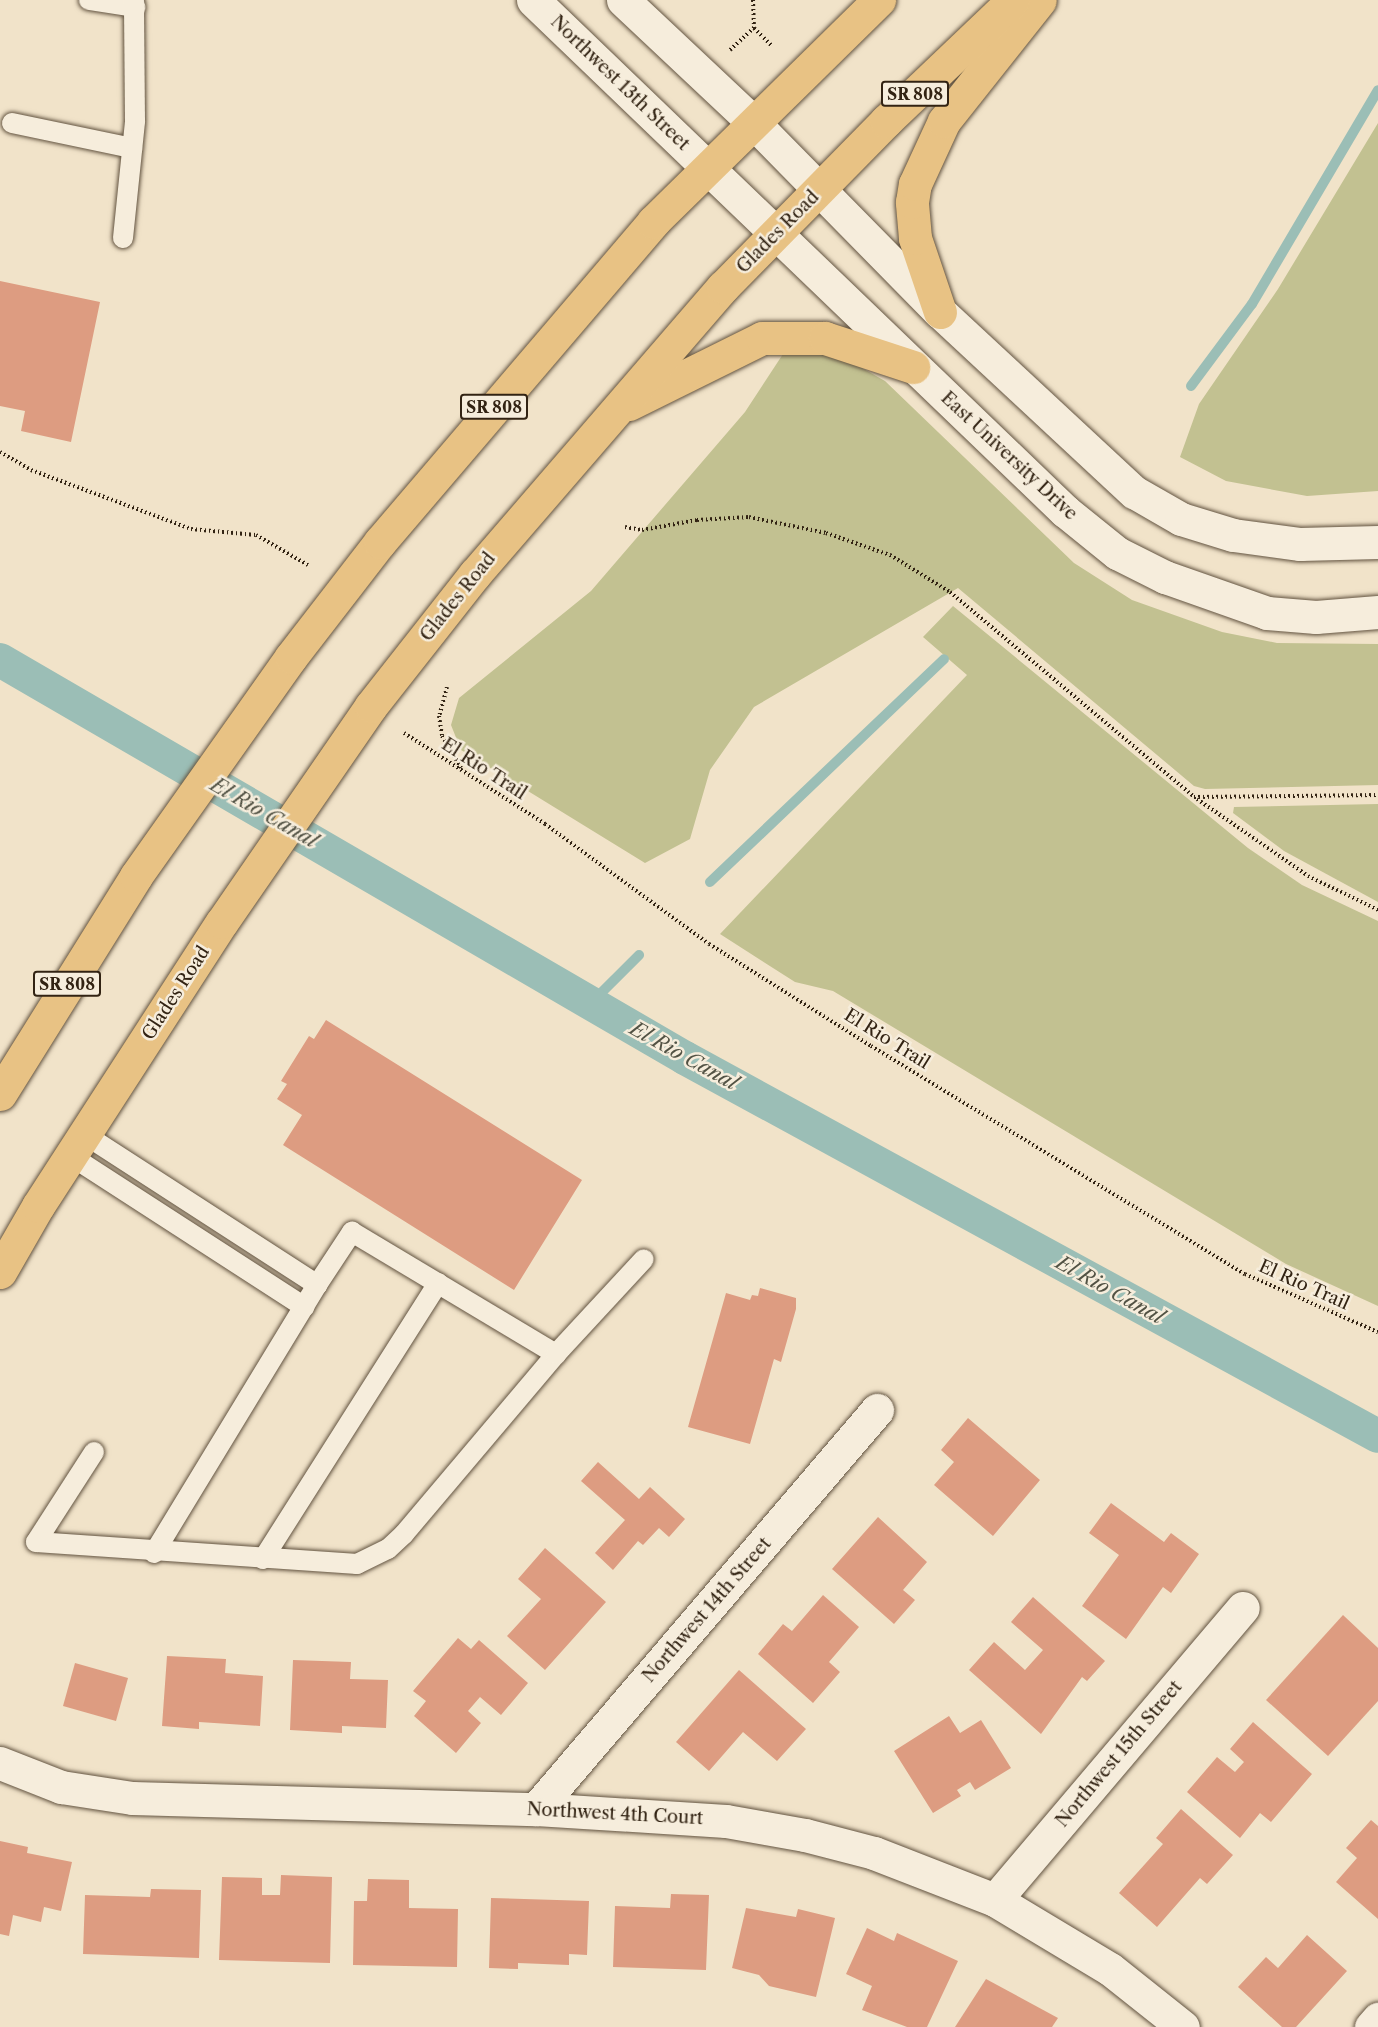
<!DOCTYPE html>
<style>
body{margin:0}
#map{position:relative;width:1378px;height:2027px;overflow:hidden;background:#f1e3c9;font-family:"Libre Caslon Text",serif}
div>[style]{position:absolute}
.green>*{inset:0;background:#c2c191}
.stream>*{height:10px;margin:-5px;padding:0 5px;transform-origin:5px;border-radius:5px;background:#9bbeb6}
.canal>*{height:34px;margin:-17px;padding:0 17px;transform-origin:17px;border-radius:17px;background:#9bbeb6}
.building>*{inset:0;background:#dd9c81}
.path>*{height:4px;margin-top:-2px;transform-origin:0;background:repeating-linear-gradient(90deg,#322313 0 1.5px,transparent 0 4.5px)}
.roads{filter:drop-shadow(0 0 2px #625340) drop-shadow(0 0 2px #625340)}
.service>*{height:20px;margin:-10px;padding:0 10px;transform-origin:10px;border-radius:10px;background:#f6eddc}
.minor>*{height:33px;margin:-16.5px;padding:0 16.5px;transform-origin:16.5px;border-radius:16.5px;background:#f6eddc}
.tertiary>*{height:33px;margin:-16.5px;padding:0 16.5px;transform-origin:16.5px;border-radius:16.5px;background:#f6eddc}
.primary>*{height:33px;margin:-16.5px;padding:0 16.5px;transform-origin:16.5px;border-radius:16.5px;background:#e8c284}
span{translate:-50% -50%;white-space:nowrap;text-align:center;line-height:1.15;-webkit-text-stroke:5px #f6eddc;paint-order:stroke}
.shield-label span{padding:2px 4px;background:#f6eddc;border:2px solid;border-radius:4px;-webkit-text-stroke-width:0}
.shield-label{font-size:16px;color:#322313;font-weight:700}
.street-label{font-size:18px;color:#322313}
.water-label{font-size:20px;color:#525244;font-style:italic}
</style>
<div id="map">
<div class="green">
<div style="clip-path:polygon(1378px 123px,1378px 491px,1307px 496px,1226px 481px,1180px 457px,1199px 404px,1278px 289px)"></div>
<div style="clip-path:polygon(824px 353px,848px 360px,885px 381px,1074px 563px,1132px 600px,1222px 632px,1277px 643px,1378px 644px,1378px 785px,1205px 789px,1194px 786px,958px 588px,754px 707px,710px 770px,690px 839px,645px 863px,461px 750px,451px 725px,459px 698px,591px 591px,745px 412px,783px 354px)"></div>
<div style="clip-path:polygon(953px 606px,1248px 848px,1302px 885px,1378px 921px,1378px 1306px,1286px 1264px,833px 991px,795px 982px,720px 934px,967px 675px,923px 637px)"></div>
<div style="clip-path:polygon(1378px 804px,1378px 902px,1284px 851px,1233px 813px,1234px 807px)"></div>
</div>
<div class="stream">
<div style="left:1191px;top:386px;width:102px;rotate:-53.4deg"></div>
<div style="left:1252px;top:304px;width:248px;rotate:-59.5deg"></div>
<div style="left:710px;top:882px;width:323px;rotate:-43.6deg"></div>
<div style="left:591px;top:1003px;width:68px;rotate:-45deg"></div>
</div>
<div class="canal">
<div style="left:0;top:660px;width:792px;rotate:30.16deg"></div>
<div style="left:685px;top:1058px;width:789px;rotate:28.61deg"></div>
</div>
<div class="building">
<div style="clip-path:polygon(0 281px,100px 302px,71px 442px,21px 431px,25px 411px,0 406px)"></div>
<div style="clip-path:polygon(326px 1020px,582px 1180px,514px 1290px,283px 1145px,302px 1115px,277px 1099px,287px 1084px,281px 1081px,309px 1036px,314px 1039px)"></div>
<div style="clip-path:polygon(760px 1288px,796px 1298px,796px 1309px,781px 1362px,774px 1359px,750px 1444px,688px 1427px,726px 1293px,750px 1300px,752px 1295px,758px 1296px)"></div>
<div style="clip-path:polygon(968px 1418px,1040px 1480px,993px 1536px,934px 1485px,954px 1462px,941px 1450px)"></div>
<div style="clip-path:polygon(598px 1462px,639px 1499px,650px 1487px,685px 1519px,669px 1537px,659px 1528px,643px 1545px,638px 1541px,613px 1570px,595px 1553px,625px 1520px,581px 1481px)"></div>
<div style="clip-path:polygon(1111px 1503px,1164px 1542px,1171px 1533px,1199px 1554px,1171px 1593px,1163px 1587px,1126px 1639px,1082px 1606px,1119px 1555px,1089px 1533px)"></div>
<div style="clip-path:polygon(878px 1517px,927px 1562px,903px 1590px,915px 1600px,894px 1624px,832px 1569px)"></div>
<div style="clip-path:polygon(545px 1548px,606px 1602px,545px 1670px,507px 1636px,541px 1599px,518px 1579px)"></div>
<div style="clip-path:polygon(823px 1595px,859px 1627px,829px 1662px,840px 1672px,813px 1703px,758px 1654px,783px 1624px,792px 1631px)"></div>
<div style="clip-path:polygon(1033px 1597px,1105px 1661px,1087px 1681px,1082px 1677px,1041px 1734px,969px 1670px,994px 1642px,1025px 1670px,1043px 1650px,1011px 1622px)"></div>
<div style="clip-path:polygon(1343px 1615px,1378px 1648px,1378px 1701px,1328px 1756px,1266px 1700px)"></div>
<div style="clip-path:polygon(458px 1638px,471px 1649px,479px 1640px,528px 1683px,501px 1715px,480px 1697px,468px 1711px,481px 1723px,456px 1753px,414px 1716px,426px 1701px,413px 1691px)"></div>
<div style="clip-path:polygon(167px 1656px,226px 1659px,225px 1673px,263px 1676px,260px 1726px,199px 1722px,199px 1729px,162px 1726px)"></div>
<div style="clip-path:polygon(293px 1660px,351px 1662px,350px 1679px,388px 1680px,386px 1728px,342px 1726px,342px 1733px,290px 1730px)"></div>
<div style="clip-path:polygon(75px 1663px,128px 1678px,116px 1721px,63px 1706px)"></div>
<div style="clip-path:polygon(739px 1670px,806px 1729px,777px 1761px,743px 1732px,709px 1771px,676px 1742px)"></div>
<div style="clip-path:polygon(949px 1716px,960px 1733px,981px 1720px,1011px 1768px,975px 1790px,970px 1782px,957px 1790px,961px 1796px,933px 1813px,894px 1751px)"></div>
<div style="clip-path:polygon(1253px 1722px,1312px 1774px,1271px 1822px,1260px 1813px,1240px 1838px,1187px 1792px,1217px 1757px,1235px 1772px,1244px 1762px,1230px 1749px)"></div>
<div style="clip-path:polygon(1181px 1809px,1233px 1855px,1207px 1884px,1200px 1878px,1157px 1927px,1119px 1893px,1163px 1844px,1156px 1838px)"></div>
<div style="clip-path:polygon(1371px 1820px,1378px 1826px,1378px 1919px,1336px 1882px,1357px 1858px,1346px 1848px)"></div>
<div style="clip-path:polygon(0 1841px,28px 1847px,27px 1853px,72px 1862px,61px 1911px,44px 1907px,41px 1922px,13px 1915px,9px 1936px,0 1934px)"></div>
<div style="clip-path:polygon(281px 1875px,332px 1877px,330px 1963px,219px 1960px,222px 1877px,262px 1878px,262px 1895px,280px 1895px)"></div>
<div style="clip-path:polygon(368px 1879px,409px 1880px,409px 1908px,458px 1909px,457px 1967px,353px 1965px,354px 1901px,367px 1901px)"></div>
<div style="clip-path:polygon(151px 1889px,201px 1890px,199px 1958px,83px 1954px,85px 1895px,150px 1897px)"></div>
<div style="clip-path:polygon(671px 1894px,709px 1895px,706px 1970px,613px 1967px,615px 1906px,670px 1908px)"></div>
<div style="clip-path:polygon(491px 1898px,589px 1901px,587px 1955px,569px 1954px,569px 1965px,518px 1963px,518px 1969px,489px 1968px)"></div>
<div style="clip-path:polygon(746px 1908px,796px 1917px,798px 1909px,835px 1918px,816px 1997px,769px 1986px,759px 1975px,732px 1968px)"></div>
<div style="clip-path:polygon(867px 1928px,894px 1941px,897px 1933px,958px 1961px,927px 2027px,907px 2027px,862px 2010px,872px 1986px,846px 1974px)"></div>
<div style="clip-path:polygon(1307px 1935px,1347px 1971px,1296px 2027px,1282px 2027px,1238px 1987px,1266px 1957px,1278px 1968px)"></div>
<div style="clip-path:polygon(986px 1979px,1058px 2018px,1052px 2027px,955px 2027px)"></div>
</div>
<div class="path">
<div style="left:753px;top:0;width:28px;rotate:88deg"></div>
<div style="left:754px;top:28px;width:24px;rotate:45deg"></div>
<div style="left:730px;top:50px;width:33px;rotate:-43deg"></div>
<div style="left:0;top:452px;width:36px;rotate:30deg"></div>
<div style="left:31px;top:470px;width:171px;rotate:20.2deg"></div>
<div style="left:191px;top:529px;width:65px;rotate:5.3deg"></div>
<div style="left:256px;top:535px;width:60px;rotate:30deg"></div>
<div style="left:625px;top:527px;width:17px;rotate:10deg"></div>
<div style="left:642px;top:530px;width:56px;rotate:-10.3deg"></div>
<div style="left:697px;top:520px;width:52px;rotate:-3.3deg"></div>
<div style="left:749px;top:517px;width:79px;rotate:11.7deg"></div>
<div style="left:826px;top:533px;width:68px;rotate:19deg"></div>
<div style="left:890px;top:555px;width:70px;rotate:31.7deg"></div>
<div style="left:950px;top:592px;width:319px;rotate:40deg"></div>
<div style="left:1194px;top:797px;width:184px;rotate:-0.6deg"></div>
<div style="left:447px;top:687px;width:30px;rotate:105deg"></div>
<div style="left:439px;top:716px;width:20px;rotate:81deg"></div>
<div style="left:442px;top:736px;width:37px;rotate:59deg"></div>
<div style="left:404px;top:733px;width:168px;rotate:32.8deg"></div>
<div style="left:545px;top:824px;width:203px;rotate:36.2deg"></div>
<div style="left:709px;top:944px;width:191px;rotate:32.2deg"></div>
<div style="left:871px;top:1046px;width:438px;rotate:31.4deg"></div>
<div style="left:1245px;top:1274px;width:145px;rotate:23.6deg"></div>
<div style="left:1197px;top:799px;width:135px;rotate:34.7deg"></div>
<div style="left:1308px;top:876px;width:78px;rotate:25.9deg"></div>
</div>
<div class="roads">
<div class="service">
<div style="left:89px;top:0;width:47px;rotate:8.7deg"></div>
<div style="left:12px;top:123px;width:123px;rotate:11.8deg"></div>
<div style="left:123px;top:238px;width:118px;rotate:-84.1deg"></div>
<div style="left:135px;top:121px;width:121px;rotate:-90.5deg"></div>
<div style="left:84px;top:1134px;width:278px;rotate:32.9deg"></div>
<div style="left:317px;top:1285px;width:64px;rotate:-56.6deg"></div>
<div style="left:352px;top:1232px;width:238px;rotate:30.9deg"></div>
<div style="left:71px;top:1156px;width:278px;rotate:32.9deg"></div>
<div style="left:94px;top:1452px;width:107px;rotate:122.8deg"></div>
<div style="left:36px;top:1542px;width:322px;rotate:3.9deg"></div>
<div style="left:357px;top:1564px;width:34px;rotate:-26deg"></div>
<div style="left:388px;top:1549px;width:22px;rotate:-43deg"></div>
<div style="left:404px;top:1534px;width:236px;rotate:-49.8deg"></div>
<div style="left:556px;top:1354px;width:129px;rotate:-47.2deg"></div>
<div style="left:154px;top:1553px;width:314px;rotate:-58.7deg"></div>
<div style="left:263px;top:1559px;width:327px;rotate:-57.6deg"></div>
</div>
<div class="minor">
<div style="left:0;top:1763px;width:66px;rotate:21.5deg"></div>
<div style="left:61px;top:1787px;width:72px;rotate:8.8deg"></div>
<div style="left:132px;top:1798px;width:404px;rotate:1.6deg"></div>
<div style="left:536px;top:1809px;width:190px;rotate:3.6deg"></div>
<div style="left:726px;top:1821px;width:80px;rotate:10deg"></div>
<div style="left:805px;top:1835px;width:71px;rotate:14.6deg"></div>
<div style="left:874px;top:1853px;width:130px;rotate:21.2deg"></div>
<div style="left:995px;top:1900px;width:134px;rotate:31deg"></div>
<div style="left:1110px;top:1969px;width:93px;rotate:38.5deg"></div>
<div style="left:536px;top:1809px;width:525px;rotate:-49.48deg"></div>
<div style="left:995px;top:1900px;width:383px;rotate:-49.7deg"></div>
<div style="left:1371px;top:2027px;width:11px;rotate:-49deg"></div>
</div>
<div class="tertiary">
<div style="left:533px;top:0;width:738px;rotate:43.85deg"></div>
<div style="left:1065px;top:511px;width:67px;rotate:38.9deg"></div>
<div style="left:1117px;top:553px;width:54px;rotate:26.6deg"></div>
<div style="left:1165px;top:577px;width:108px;rotate:19.4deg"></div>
<div style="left:1267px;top:613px;width:49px;rotate:4.7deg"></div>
<div style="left:1316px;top:617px;width:62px;rotate:-4.6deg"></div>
<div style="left:623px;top:0;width:177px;rotate:43.2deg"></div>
<div style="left:752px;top:121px;width:268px;rotate:45.5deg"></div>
<div style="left:940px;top:312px;width:265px;rotate:42.9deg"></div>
<div style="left:1134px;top:492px;width:54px;rotate:29.9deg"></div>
<div style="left:1181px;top:519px;width:54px;rotate:17.1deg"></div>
<div style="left:1233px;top:535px;width:68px;rotate:7.7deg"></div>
<div style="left:1300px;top:544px;width:78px;rotate:-1.5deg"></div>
</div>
<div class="primary">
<div style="left:940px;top:312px;width:78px;rotate:-108.7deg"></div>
<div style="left:915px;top:238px;width:36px;rotate:-95deg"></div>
<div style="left:912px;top:202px;width:18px;rotate:-81deg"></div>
<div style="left:915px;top:184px;width:69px;rotate:-65.3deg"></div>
<div style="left:944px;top:121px;width:154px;rotate:-51.6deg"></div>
<div style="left:629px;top:404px;width:148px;rotate:-26.4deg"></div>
<div style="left:762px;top:338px;width:63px"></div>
<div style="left:825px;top:338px;width:93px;rotate:18.2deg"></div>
<div style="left:0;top:1094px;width:257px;rotate:-58deg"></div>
<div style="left:136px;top:876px;width:268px;rotate:-54.7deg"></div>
<div style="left:291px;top:657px;width:145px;rotate:-52.3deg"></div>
<div style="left:380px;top:542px;width:421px;rotate:-49.5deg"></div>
<div style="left:653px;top:222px;width:317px;rotate:-44.5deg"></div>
<div style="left:0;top:1272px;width:76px;rotate:-60.1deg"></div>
<div style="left:38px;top:1206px;width:338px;rotate:-57.1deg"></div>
<div style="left:222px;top:922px;width:262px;rotate:-55.4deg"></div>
<div style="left:371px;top:706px;width:168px;rotate:-51.8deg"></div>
<div style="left:475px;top:574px;width:379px;rotate:-49.2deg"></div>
<div style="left:723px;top:287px;width:233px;rotate:-45.5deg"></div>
<div style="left:886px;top:121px;width:175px;rotate:-43.6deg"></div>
</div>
</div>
<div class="shield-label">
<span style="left:915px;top:94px">SR 808</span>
<span style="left:494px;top:407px">SR 808</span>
<span style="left:67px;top:984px">SR 808</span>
</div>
<div class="street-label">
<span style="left:620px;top:83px;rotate:44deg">Northwest 13th Street</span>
<span style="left:778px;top:232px;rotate:-45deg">Glades Road</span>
<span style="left:1009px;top:456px;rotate:43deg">East University Drive</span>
<span style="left:458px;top:597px;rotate:-51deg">Glades Road</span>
<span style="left:484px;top:769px;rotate:33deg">El Rio Trail</span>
<span style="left:176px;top:993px;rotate:-57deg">Glades Road</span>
<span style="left:887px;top:1039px;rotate:32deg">El Rio Trail</span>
<span style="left:1304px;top:1285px;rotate:24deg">El Rio Trail</span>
<span style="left:707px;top:1610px;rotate:-49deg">Northwest 14th Street</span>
<span style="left:1119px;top:1754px;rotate:-50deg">Northwest 15th Street</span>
<span style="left:615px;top:1814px;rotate:3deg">Northwest 4th Court</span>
</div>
<div class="water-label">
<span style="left:264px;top:813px;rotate:30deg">El Rio Canal</span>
<span style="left:684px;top:1056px;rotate:29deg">El Rio Canal</span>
<span style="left:1110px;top:1290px;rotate:29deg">El Rio Canal</span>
</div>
</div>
